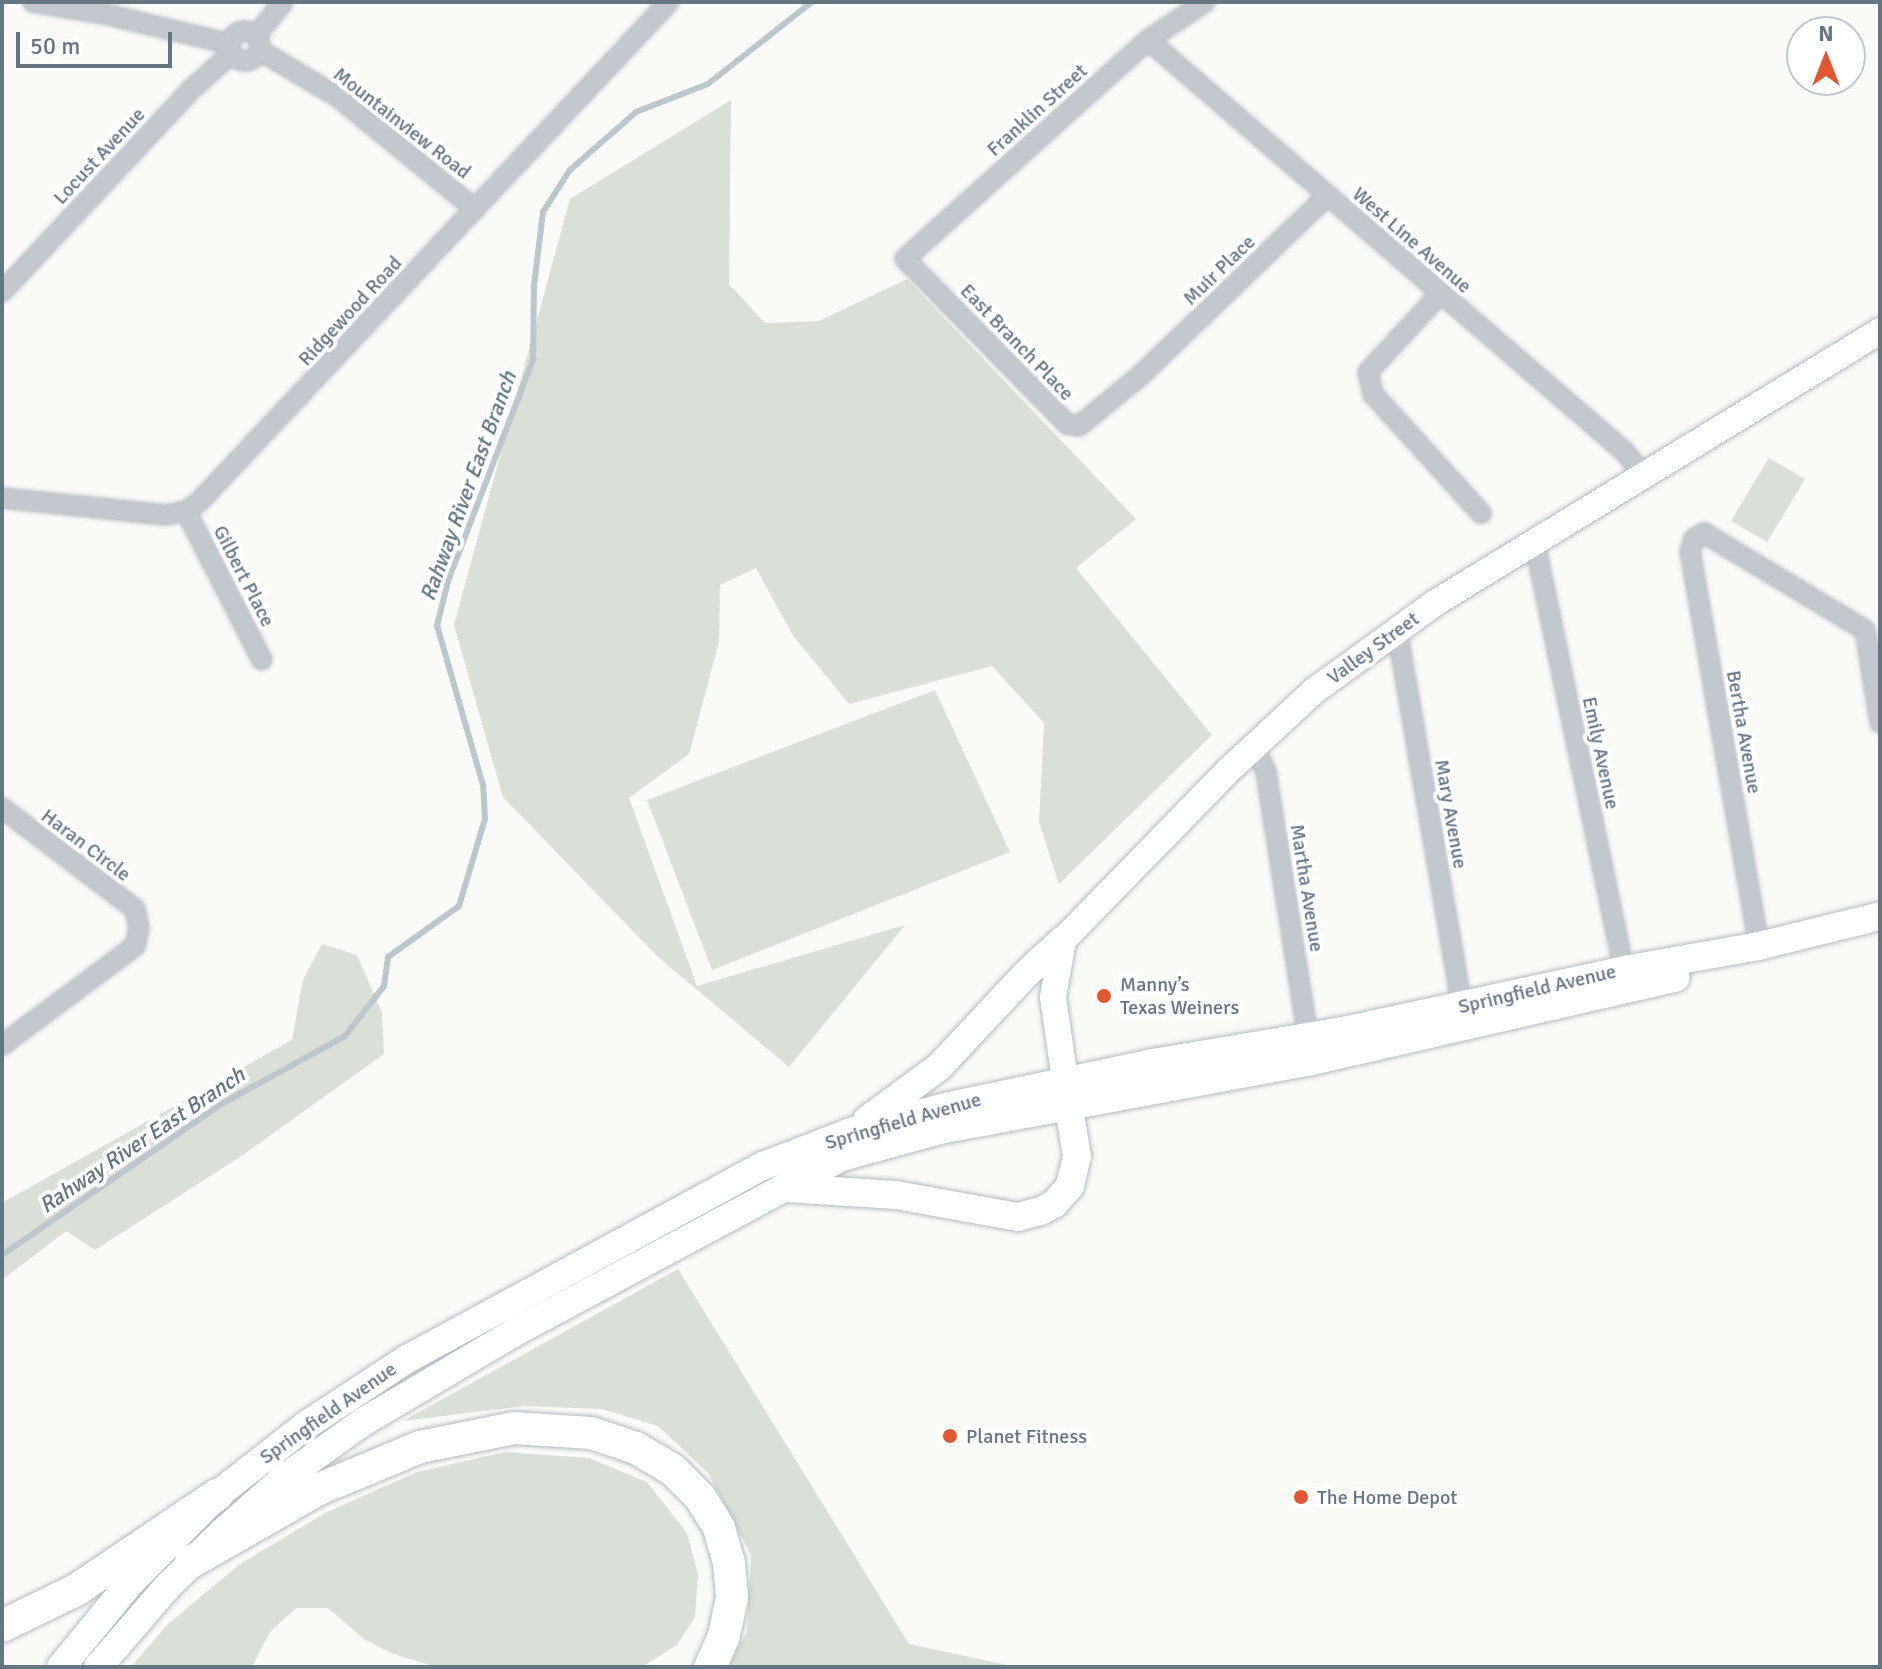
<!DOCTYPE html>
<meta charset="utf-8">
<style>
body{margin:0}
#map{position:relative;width:1882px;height:1669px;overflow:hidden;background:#fafaf8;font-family:Signika,sans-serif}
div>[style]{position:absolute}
.green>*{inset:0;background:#dadfd7}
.stream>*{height:6px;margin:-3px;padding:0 3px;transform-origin:3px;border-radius:3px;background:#bbc7cb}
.roads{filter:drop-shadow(0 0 2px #b3babf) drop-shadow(0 0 2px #b3babf)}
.street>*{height:18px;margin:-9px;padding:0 9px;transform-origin:9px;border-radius:9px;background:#c3c8cc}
.street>.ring{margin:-9px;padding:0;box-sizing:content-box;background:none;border:18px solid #c3c8cc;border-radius:50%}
.secondary>*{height:26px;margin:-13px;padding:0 13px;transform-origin:13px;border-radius:13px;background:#fff}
.primary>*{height:28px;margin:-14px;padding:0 14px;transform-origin:14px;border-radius:14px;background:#fff}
.highway>*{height:32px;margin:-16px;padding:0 16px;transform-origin:16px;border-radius:16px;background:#fff}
.dots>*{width:22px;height:22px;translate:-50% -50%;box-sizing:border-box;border:4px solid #fff;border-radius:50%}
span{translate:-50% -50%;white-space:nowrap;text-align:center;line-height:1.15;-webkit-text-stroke:8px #fff;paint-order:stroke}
.street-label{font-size:20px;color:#657683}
.poi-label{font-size:20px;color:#657683}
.left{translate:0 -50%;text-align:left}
.water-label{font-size:22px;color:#60757c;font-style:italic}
.frame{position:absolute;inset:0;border:4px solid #657683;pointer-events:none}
.north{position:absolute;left:1786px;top:16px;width:80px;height:80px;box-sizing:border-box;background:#fff;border:2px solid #c1c8cd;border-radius:50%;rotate:0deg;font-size:22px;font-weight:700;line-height:32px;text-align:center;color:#657683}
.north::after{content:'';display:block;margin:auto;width:28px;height:36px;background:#e4572e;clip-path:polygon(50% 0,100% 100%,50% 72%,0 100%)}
.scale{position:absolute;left:16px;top:32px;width:156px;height:36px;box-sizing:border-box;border:4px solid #657683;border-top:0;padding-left:10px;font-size:24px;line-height:28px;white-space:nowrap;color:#657683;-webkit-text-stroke:6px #fff;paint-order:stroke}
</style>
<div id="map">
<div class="green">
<div style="clip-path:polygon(731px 100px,729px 284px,765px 323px,819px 321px,907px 279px,1136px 519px,1076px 568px,1212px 735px,1059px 884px,1039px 822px,1044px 723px,992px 666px,849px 704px,794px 637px,756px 568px,720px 585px,719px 642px,689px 754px,629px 798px,697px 986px,905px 925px,789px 1067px,658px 957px,503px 797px,454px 625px,570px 199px)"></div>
<div style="clip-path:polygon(1769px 458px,1805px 479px,1767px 542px,1731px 521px)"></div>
<div style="clip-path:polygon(935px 690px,1010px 852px,712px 970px,647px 800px)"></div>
<div style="clip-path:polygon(322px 944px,357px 955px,382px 1013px,384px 1054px,243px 1155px,95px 1250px,66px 1231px,2px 1280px,2px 1203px,292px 1040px,303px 980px)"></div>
<div style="clip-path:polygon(678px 1269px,909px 1644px,1016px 1667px,728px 1667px,747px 1632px,751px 1555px,708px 1473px,658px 1426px,602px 1409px,523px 1406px,403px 1421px)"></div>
<div style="clip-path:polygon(505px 1452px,589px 1458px,647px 1482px,687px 1533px,698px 1575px,695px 1617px,677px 1645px,642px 1667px,436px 1667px,391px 1653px,364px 1639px,328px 1608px,296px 1608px,270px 1632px,252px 1667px,131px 1667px,167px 1625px,240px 1564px,325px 1513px,417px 1472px)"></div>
</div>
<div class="stream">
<div style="left:2px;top:1255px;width:270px;rotate:-34.5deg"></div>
<div style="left:225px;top:1102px;width:137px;rotate:-28.8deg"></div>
<div style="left:345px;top:1036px;width:63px;rotate:-52deg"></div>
<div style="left:384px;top:986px;width:29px;rotate:-82deg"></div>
<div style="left:388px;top:957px;width:87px;rotate:-35.7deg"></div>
<div style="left:459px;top:906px;width:91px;rotate:-73.4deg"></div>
<div style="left:485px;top:819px;width:34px;rotate:-93deg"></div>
<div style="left:483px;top:785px;width:166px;rotate:-106.1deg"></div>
<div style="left:437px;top:626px;width:46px;rotate:-76.3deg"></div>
<div style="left:448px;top:581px;width:238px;rotate:-69deg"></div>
<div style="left:533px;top:359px;width:73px;rotate:-89.2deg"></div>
<div style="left:534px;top:286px;width:75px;rotate:-83.1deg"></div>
<div style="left:543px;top:212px;width:50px;rotate:-57.3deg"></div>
<div style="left:570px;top:170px;width:88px;rotate:-41.3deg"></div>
<div style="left:636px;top:112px;width:77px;rotate:-21.3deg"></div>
<div style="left:708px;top:84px;width:132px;rotate:-38.3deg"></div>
</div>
<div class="roads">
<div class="street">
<div style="left:33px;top:2px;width:73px;rotate:9.5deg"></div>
<div style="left:105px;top:14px;width:129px;rotate:13.5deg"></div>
<div style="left:1205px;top:2px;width:69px;rotate:146.3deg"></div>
<div style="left:1148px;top:40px;width:327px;rotate:138deg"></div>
<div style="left:905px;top:259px;width:231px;rotate:45.5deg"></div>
<div style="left:1067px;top:424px;width:12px;rotate:9deg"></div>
<div style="left:1079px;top:426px;width:80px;rotate:-39.4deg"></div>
<div style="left:1141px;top:375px;width:258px;rotate:-43.9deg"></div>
<div class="ring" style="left:230px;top:31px;width:12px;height:12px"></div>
<div style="left:256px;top:36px;width:43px;rotate:-51.5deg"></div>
<div style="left:1148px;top:40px;width:630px;rotate:40.82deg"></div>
<div style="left:1625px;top:452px;width:31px;rotate:52deg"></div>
<div style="left:259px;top:50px;width:92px;rotate:30.7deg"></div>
<div style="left:338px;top:97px;width:177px;rotate:39.3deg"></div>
<div style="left:2px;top:292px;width:279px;rotate:-46.9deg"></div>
<div style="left:193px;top:88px;width:52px;rotate:-41.9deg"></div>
<div style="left:1440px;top:294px;width:106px;rotate:132.7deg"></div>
<div style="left:1368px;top:372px;width:23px;rotate:77deg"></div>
<div style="left:1373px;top:394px;width:161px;rotate:47.8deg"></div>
<div style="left:2px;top:498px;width:165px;rotate:5.9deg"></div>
<div style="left:166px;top:515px;width:20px;rotate:-11deg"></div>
<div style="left:186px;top:511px;width:16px;rotate:-35deg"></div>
<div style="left:199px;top:502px;width:686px;rotate:-46.77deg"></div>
<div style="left:186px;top:511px;width:167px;rotate:63deg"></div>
<div style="left:1535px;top:544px;width:435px;rotate:78.2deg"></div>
<div style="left:1397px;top:630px;width:383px;rotate:80.2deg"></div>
<div style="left:1254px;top:747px;width:28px;rotate:64deg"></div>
<div style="left:1266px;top:772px;width:269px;rotate:81deg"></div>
<div style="left:2px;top:808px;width:167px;rotate:37.2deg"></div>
<div style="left:135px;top:909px;width:19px;rotate:78deg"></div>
<div style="left:139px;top:928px;width:18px;rotate:103deg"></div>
<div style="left:135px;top:946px;width:166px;rotate:143.3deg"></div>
<div style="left:1759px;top:946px;width:400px;rotate:-99.9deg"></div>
<div style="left:1690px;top:552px;width:14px;rotate:-73deg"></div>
<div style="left:1694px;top:539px;width:12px;rotate:-31deg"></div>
<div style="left:1704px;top:533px;width:188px;rotate:31.1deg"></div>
<div style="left:1865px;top:630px;width:94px;rotate:80.8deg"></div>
</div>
<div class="secondary">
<div style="left:1068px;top:1101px;width:105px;rotate:-98.2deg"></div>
<div style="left:1053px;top:997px;width:58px;rotate:-80deg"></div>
<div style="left:1063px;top:940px;width:238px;rotate:-45.7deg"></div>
<div style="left:1229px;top:770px;width:116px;rotate:-42.9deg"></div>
<div style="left:1314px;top:691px;width:150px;rotate:-36deg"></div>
<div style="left:1435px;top:603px;width:522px;rotate:-31.43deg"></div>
</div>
<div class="primary">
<div style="left:867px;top:1120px;width:89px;rotate:-36.4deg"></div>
<div style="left:939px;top:1067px;width:127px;rotate:-46.9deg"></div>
<div style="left:1026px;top:974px;width:50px;rotate:-42.6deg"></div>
<div style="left:786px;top:1188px;width:110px;rotate:3.6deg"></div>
<div style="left:896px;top:1195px;width:124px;rotate:10.2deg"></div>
<div style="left:1018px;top:1217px;width:24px;rotate:-15deg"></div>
<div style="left:1041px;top:1211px;width:15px;rotate:-28deg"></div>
<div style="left:1054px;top:1204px;width:24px;rotate:-48deg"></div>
<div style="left:1070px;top:1186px;width:31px;rotate:-77deg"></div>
<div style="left:1077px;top:1156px;width:49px;rotate:-99.5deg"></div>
<div style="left:61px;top:1667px;width:109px;rotate:-50.6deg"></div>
<div style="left:130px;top:1583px;width:124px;rotate:-45.3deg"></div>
<div style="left:217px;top:1495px;width:115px;rotate:-38deg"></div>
<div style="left:308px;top:1424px;width:118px;rotate:-33.3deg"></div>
<div style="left:407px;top:1359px;width:405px;rotate:-28.5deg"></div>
<div style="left:763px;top:1166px;width:93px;rotate:-21.3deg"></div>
<div style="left:850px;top:1132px;width:102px;rotate:-14.7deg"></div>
<div style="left:949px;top:1106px;width:208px;rotate:-11.9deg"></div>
<div style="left:1153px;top:1063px;width:193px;rotate:-9.6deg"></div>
<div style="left:1343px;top:1031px;width:288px;rotate:-12.2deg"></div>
<div style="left:1624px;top:970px;width:137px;rotate:-10.1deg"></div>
<div style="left:1759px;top:946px;width:125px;rotate:-13.9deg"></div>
<div style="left:98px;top:1667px;width:107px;rotate:-49.2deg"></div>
<div style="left:168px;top:1586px;width:77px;rotate:-44.5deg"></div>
<div style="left:223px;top:1532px;width:80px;rotate:-41.5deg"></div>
<div style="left:283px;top:1479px;width:98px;rotate:-35.5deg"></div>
<div style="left:363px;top:1422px;width:177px;rotate:-30.6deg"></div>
<div style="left:515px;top:1332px;width:371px;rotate:-28.2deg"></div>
<div style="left:842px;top:1157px;width:102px;rotate:-15.4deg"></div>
<div style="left:940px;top:1130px;width:374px;rotate:-10.5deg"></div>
<div style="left:1308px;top:1062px;width:377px;rotate:-12.9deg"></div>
</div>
<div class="highway">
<div style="left:191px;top:1562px;width:147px;rotate:-29.7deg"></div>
<div style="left:319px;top:1489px;width:109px;rotate:-22.6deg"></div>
<div style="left:420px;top:1447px;width:96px;rotate:-11.4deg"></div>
<div style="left:514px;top:1428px;width:77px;rotate:3.7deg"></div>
<div style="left:591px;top:1433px;width:47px;rotate:18.4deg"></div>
<div style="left:636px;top:1448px;width:43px;rotate:30.7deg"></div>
<div style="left:673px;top:1470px;width:38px;rotate:45deg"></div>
<div style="left:700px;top:1497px;width:36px;rotate:58deg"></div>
<div style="left:719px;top:1528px;width:36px;rotate:74deg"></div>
<div style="left:729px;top:1563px;width:35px;rotate:85deg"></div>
<div style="left:732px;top:1598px;width:39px;rotate:102deg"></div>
<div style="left:724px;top:1636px;width:34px;rotate:114deg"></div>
<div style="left:2px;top:1626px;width:82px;rotate:-25.9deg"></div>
<div style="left:76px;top:1590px;width:170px;rotate:-34deg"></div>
</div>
</div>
<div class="dots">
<div style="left:1104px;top:996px;background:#e4572e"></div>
<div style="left:950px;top:1436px;background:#e4572e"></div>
<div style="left:1301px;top:1497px;background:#e4572e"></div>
</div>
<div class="street-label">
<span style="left:1037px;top:110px;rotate:-42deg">Franklin Street</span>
<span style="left:402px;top:123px;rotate:38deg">Mountainview Road</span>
<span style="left:99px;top:156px;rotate:-47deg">Locust Avenue</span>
<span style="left:1412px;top:240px;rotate:41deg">West Line Avenue</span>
<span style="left:1219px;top:270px;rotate:-44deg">Muir Place</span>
<span style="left:350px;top:311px;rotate:-47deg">Ridgewood Road</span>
<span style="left:1017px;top:342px;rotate:46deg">East Branch Place</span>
<span style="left:244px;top:576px;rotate:63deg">Gilbert Place</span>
<span style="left:1373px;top:648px;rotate:-36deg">Valley Street</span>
<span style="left:1744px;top:732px;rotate:80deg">Bertha Avenue</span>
<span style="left:1601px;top:753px;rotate:78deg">Emily Avenue</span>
<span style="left:1451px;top:814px;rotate:80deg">Mary Avenue</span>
<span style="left:86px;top:845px;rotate:37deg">Haran Circle</span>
<span style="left:1307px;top:888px;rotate:81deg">Martha Avenue</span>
<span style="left:1537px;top:989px;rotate:-13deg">Springfield Avenue</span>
<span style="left:903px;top:1121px;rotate:-16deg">Springfield Avenue</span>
<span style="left:328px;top:1413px;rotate:-35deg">Springfield Avenue</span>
</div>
<div class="poi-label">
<span class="left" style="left:1120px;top:996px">Manny’s<br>Texas Weiners</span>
<span class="left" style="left:966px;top:1436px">Planet Fitness</span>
<span class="left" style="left:1317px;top:1497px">The Home Depot</span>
</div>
<div class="water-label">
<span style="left:468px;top:486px;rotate:-70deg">Rahway River East Branch</span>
<span style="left:142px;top:1140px;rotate:-34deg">Rahway River East Branch</span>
</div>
<div class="frame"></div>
<div class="north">N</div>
<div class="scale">50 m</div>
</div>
